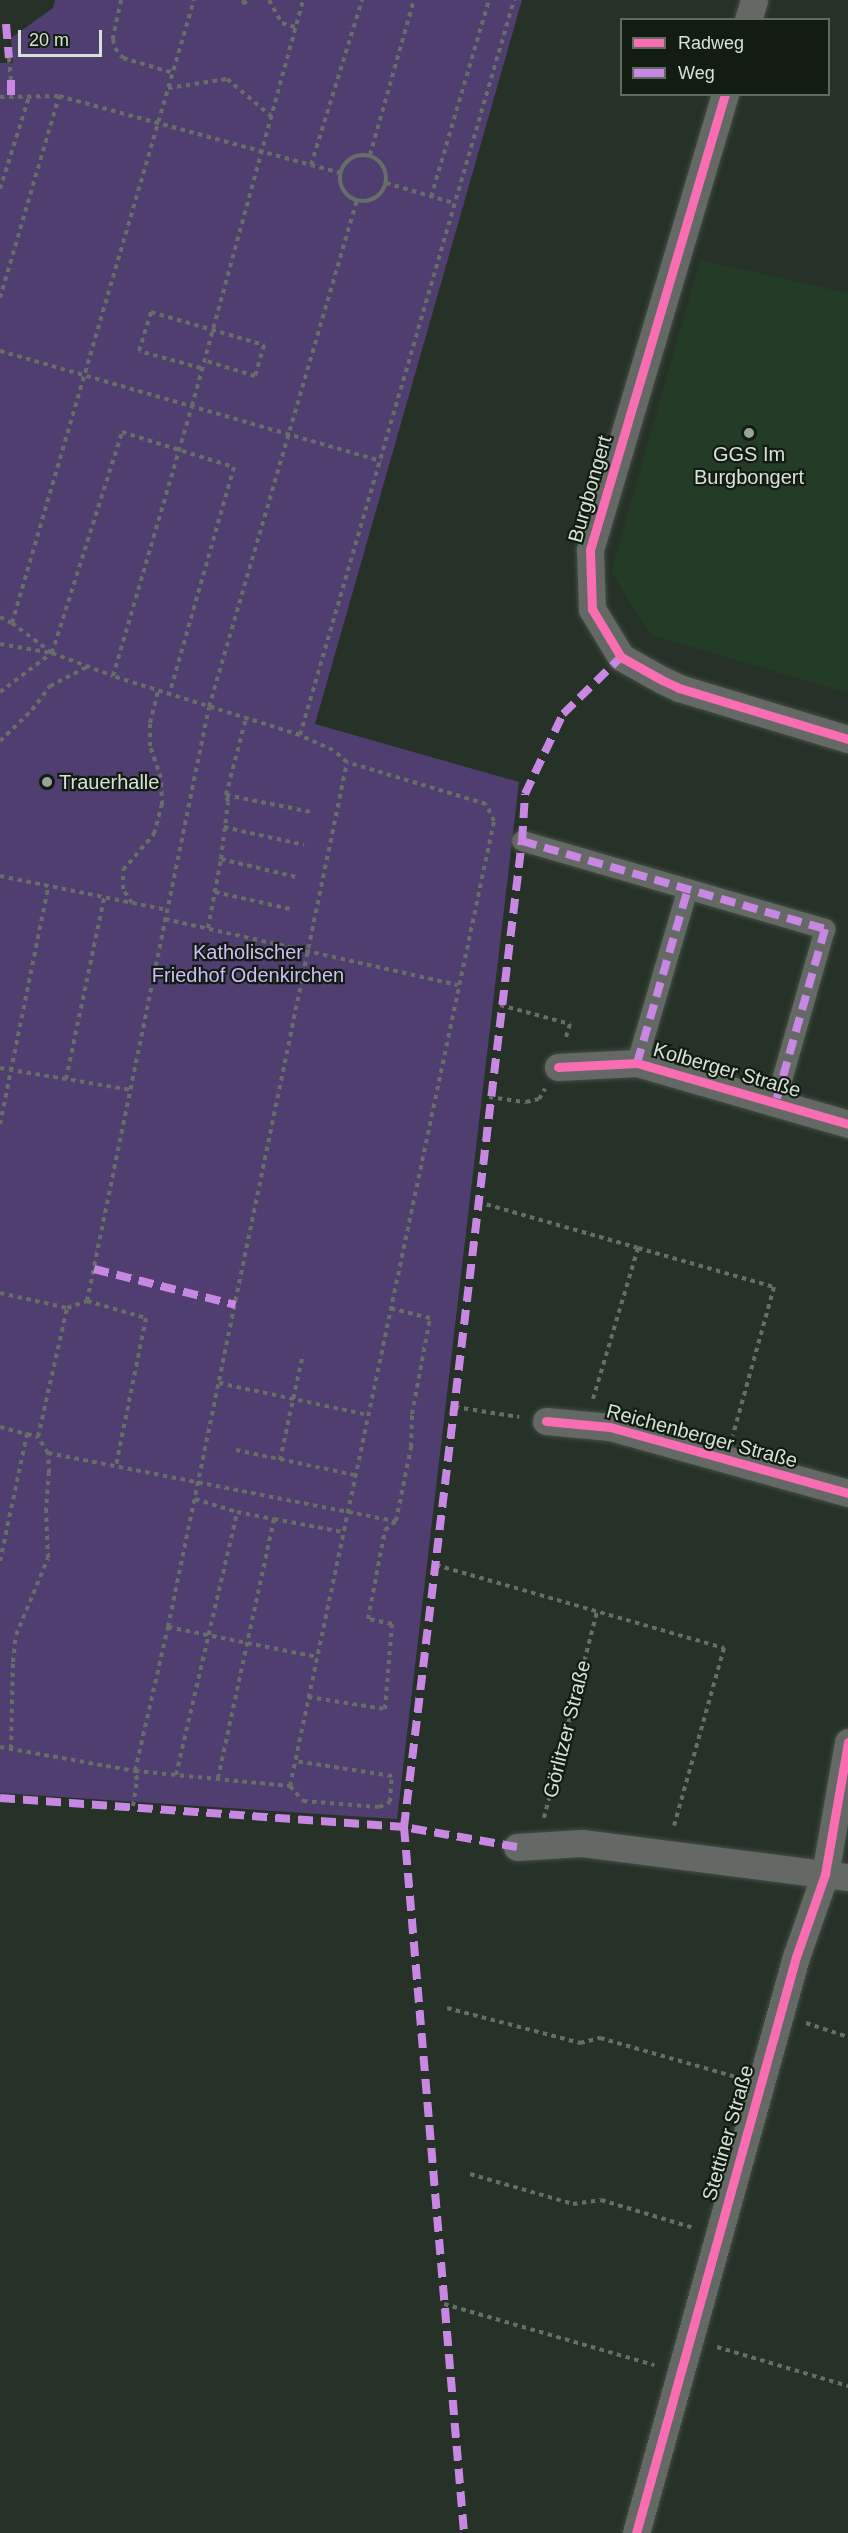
<!DOCTYPE html>
<meta charset="utf-8">
<style>
body{margin:0}
#map{position:relative;width:848px;height:2533px;overflow:hidden;background:#263227;font-family:Arial,sans-serif}
div>[style]{position:absolute}
.built>*{inset:0;background:#233c25}
.green>*{inset:0;background:#503e70}
.path>*{height:4px;margin-top:-2px;transform-origin:0;background:repeating-linear-gradient(90deg,#676d67 0 4.5px,transparent 0 9px)}
.path>.ring{margin:-2px;padding:0;box-sizing:content-box;background:none;border:4px solid #676d67;border-radius:50%}
.roads{filter:drop-shadow(0 0 2px #434d44) drop-shadow(0 0 2px #434d44)}
.pedestrian>*{height:20px;margin:-10px;padding:0 10px;transform-origin:10px;border-radius:10px;background:#656965}
.minor>*{height:27px;margin:-13.5px;padding:0 13.5px;transform-origin:13.5px;border-radius:13.5px;background:#656965}
.quiet>*{height:8px;margin-top:-4px;transform-origin:0;background:repeating-linear-gradient(90deg,#c787e3 0 15px,transparent 0 23px)}
.cycleway>*{height:9px;margin:-4.5px;padding:0 4.5px;transform-origin:4.5px;border-radius:4.5px;background:#f96db3}
.dots>*{width:16px;height:16px;translate:-50% -50%;box-sizing:border-box;border:3px solid #121c12;border-radius:50%}
span{translate:-50% -50%;white-space:nowrap;text-align:center;line-height:1.15;-webkit-text-stroke:4.5px #121c12;paint-order:stroke}
.poi-label{font-size:20px;color:#d5e2d5}
.left{translate:0 -50%;text-align:left}
.street-label{font-size:20px;color:#d5e2d5}
.park-label{font-size:20px;color:#d1bdf6}
.legend{position:absolute;left:620px;top:18px;width:210px;height:78px;box-sizing:border-box;background:#121c12;border:2px solid #606b60;margin:0;padding:8px 10px;list-style:none;font-size:18px;color:#d5e2d5}
.legend li{display:flex;align-items:center;gap:12px;height:30px}
.legend b{width:30px;border:2px solid #606b60}
.scale{position:absolute;left:18px;top:30px;width:84px;height:27px;box-sizing:border-box;border:3px solid #d5e2d5;border-top:0;padding-left:8px;font-size:18px;line-height:21px;white-space:nowrap;color:#d5e2d5;-webkit-text-stroke:4px #121c12;paint-order:stroke}
</style>
<div id="map">
<div class="built">
<div style="clip-path:polygon(700px 260px,848px 293px,848px 693px,651px 635px,611px 572px)"></div>
</div>
<div class="green">
<div style="clip-path:polygon(55px 0,522px 0,315px 724px,519px 782px,397px 1819px,0 1793px,0 63px,13px 63px,11px 38px,53px 8px)"></div>
</div>
<div class="path">
<div style="left:121px;top:0;width:40px;rotate:102deg"></div>
<div style="left:113px;top:39px;width:9px;rotate:77deg"></div>
<div style="left:115px;top:48px;width:13px;rotate:51deg"></div>
<div style="left:123px;top:58px;width:52px;rotate:16.7deg"></div>
<div style="left:244px;top:0;width:4px;rotate:104deg"></div>
<div style="left:243px;top:4px;width:6px;rotate:-39deg"></div>
<div style="left:269px;top:0;width:26px;rotate:61deg"></div>
<div style="left:282px;top:23px;width:14px;rotate:17deg"></div>
<div style="left:9px;top:58px;width:22px;rotate:85deg"></div>
<div style="left:168px;top:88px;width:60px;rotate:-8.7deg"></div>
<div style="left:227px;top:79px;width:57px;rotate:40.1deg"></div>
<div style="left:0;top:97px;width:59px;rotate:-1deg"></div>
<div style="left:370px;top:155px;width:161px;rotate:-74.2deg"></div>
<div class="ring" style="left:340px;top:155px;width:42px;height:42px"></div>
<div style="left:311px;top:165px;width:173px;rotate:-72.8deg"></div>
<div style="left:386px;top:183px;width:71px;rotate:16.4deg"></div>
<div style="left:0;top:189px;width:96px;rotate:-72.5deg"></div>
<div style="left:431px;top:197px;width:205px;rotate:-73.6deg"></div>
<div style="left:0;top:298px;width:210px;rotate:-73.7deg"></div>
<div style="left:59px;top:96px;width:291px;rotate:15.3deg"></div>
<div style="left:0;top:351px;width:397px;rotate:16.1deg"></div>
<div style="left:201px;top:368px;width:64px;rotate:-164.7deg"></div>
<div style="left:139px;top:351px;width:41px;rotate:-72.9deg"></div>
<div style="left:151px;top:312px;width:118px;rotate:16.3deg"></div>
<div style="left:264px;top:345px;width:32px;rotate:106deg"></div>
<div style="left:255px;top:376px;width:54px;rotate:-162.9deg"></div>
<div style="left:0;top:617px;width:13px;rotate:27deg"></div>
<div style="left:12px;top:623px;width:50px;rotate:36.9deg"></div>
<div style="left:12px;top:623px;width:649px;rotate:-73.72deg"></div>
<div style="left:0;top:644px;width:53px;rotate:9.8deg"></div>
<div style="left:52px;top:653px;width:232px;rotate:-72.4deg"></div>
<div style="left:122px;top:432px;width:117px;rotate:17.4deg"></div>
<div style="left:234px;top:467px;width:237px;rotate:105.9deg"></div>
<div style="left:0;top:692px;width:65px;rotate:-36.9deg"></div>
<div style="left:52px;top:653px;width:65px;rotate:20.7deg"></div>
<div style="left:300px;top:735px;width:766px;rotate:-73.77deg"></div>
<div style="left:0;top:741px;width:45px;rotate:-44.1deg"></div>
<div style="left:32px;top:710px;width:30px;rotate:-53deg"></div>
<div style="left:50px;top:686px;width:42px;rotate:-27.2deg"></div>
<div style="left:226px;top:795px;width:87px;rotate:11.3deg"></div>
<div style="left:224px;top:827px;width:82px;rotate:12.7deg"></div>
<div style="left:221px;top:859px;width:77px;rotate:13.5deg"></div>
<div style="left:0;top:876px;width:170px;rotate:11.5deg"></div>
<div style="left:215px;top:892px;width:77px;rotate:12.8deg"></div>
<div style="left:132px;top:903px;width:17px;rotate:-123deg"></div>
<div style="left:123px;top:889px;width:19px;rotate:-90deg"></div>
<div style="left:123px;top:870px;width:48px;rotate:-49.3deg"></div>
<div style="left:154px;top:834px;width:30px;rotate:-75deg"></div>
<div style="left:162px;top:805px;width:27px;rotate:-92deg"></div>
<div style="left:161px;top:778px;width:34px;rotate:-109deg"></div>
<div style="left:150px;top:746px;width:23px;rotate:-90deg"></div>
<div style="left:150px;top:723px;width:33px;rotate:-76deg"></div>
<div style="left:165px;top:919px;width:300px;rotate:12.7deg"></div>
<div style="left:208px;top:928px;width:70px;rotate:-79.3deg"></div>
<div style="left:221px;top:859px;width:57px;rotate:-83deg"></div>
<div style="left:228px;top:802px;width:7px;rotate:-106deg"></div>
<div style="left:226px;top:795px;width:80px;rotate:-75.4deg"></div>
<div style="left:500px;top:1005px;width:73px;rotate:15.2deg"></div>
<div style="left:570px;top:1024px;width:17px;rotate:107deg"></div>
<div style="left:0;top:1068px;width:134px;rotate:9.5deg"></div>
<div style="left:66px;top:1079px;width:185px;rotate:-78.1deg"></div>
<div style="left:489px;top:1097px;width:37px;rotate:8deg"></div>
<div style="left:526px;top:1102px;width:13px;rotate:-13deg"></div>
<div style="left:539px;top:1099px;width:12px;rotate:-59deg"></div>
<div style="left:0;top:1124px;width:241px;rotate:-78.5deg"></div>
<div style="left:478px;top:1202px;width:166px;rotate:16deg"></div>
<div style="left:0;top:1293px;width:69px;rotate:12.6deg"></div>
<div style="left:87px;top:1301px;width:606px;rotate:-78.39deg"></div>
<div style="left:209px;top:707px;width:528px;rotate:-73.73deg"></div>
<div style="left:219px;top:1383px;width:152px;rotate:12.1deg"></div>
<div style="left:593px;top:1399px;width:158px;rotate:-73.4deg"></div>
<div style="left:638px;top:1248px;width:141px;rotate:16deg"></div>
<div style="left:774px;top:1287px;width:154px;rotate:105.5deg"></div>
<div style="left:455px;top:1407px;width:65px;rotate:8.9deg"></div>
<div style="left:0;top:1427px;width:28px;rotate:15deg"></div>
<div style="left:236px;top:1450px;width:122px;rotate:11.9deg"></div>
<div style="left:48px;top:1453px;width:355px;rotate:11.1deg"></div>
<div style="left:280px;top:1460px;width:108px;rotate:-77.8deg"></div>
<div style="left:195px;top:1499px;width:44px;rotate:17.2deg"></div>
<div style="left:274px;top:1519px;width:70px;rotate:10.7deg"></div>
<div style="left:0;top:1561px;width:130px;rotate:-78deg"></div>
<div style="left:27px;top:1434px;width:11px;rotate:15deg"></div>
<div style="left:436px;top:1565px;width:300px;rotate:16.1deg"></div>
<div style="left:724px;top:1648px;width:188px;rotate:105.7deg"></div>
<div style="left:168px;top:1627px;width:152px;rotate:11.4deg"></div>
<div style="left:308px;top:1697px;width:78px;rotate:8.9deg"></div>
<div style="left:385px;top:1709px;width:85px;rotate:-85.3deg"></div>
<div style="left:392px;top:1624px;width:25px;rotate:-168deg"></div>
<div style="left:368px;top:1619px;width:91px;rotate:-79.2deg"></div>
<div style="left:385px;top:1530px;width:14px;rotate:-39deg"></div>
<div style="left:396px;top:1521px;width:76px;rotate:-78.5deg"></div>
<div style="left:411px;top:1447px;width:33px;rotate:-88deg"></div>
<div style="left:412px;top:1414px;width:98px;rotate:-79.4deg"></div>
<div style="left:430px;top:1318px;width:42px;rotate:-166.3deg"></div>
<div style="left:0;top:1747px;width:137px;rotate:10.1deg"></div>
<div style="left:135px;top:1771px;width:156px;rotate:5.5deg"></div>
<div style="left:290px;top:1786px;width:986px;rotate:-78.06deg"></div>
<div style="left:494px;top:821px;width:19px;rotate:-115deg"></div>
<div style="left:486px;top:804px;width:145px;rotate:-163.2deg"></div>
<div style="left:11px;top:1749px;width:87px;rotate:-88.7deg"></div>
<div style="left:13px;top:1662px;width:27px;rotate:-84deg"></div>
<div style="left:16px;top:1635px;width:83px;rotate:-67.4deg"></div>
<div style="left:48px;top:1558px;width:46px;rotate:-92.5deg"></div>
<div style="left:46px;top:1512px;width:39px;rotate:-86deg"></div>
<div style="left:49px;top:1473px;width:20px;rotate:-93deg"></div>
<div style="left:48px;top:1453px;width:19px;rotate:-122deg"></div>
<div style="left:38px;top:1437px;width:132px;rotate:-77.3deg"></div>
<div style="left:67px;top:1308px;width:21px;rotate:-19deg"></div>
<div style="left:87px;top:1301px;width:61px;rotate:16.1deg"></div>
<div style="left:146px;top:1318px;width:151px;rotate:101.5deg"></div>
<div style="left:176px;top:1775px;width:270px;rotate:-76.9deg"></div>
<div style="left:237px;top:1512px;width:38px;rotate:11deg"></div>
<div style="left:274px;top:1519px;width:266px;rotate:102.2deg"></div>
<div style="left:290px;top:1786px;width:20px;rotate:49deg"></div>
<div style="left:303px;top:1801px;width:76px;rotate:4.5deg"></div>
<div style="left:379px;top:1807px;width:12px;rotate:-24deg"></div>
<div style="left:390px;top:1802px;width:26px;rotate:-86deg"></div>
<div style="left:392px;top:1776px;width:98px;rotate:-171.2deg"></div>
<div style="left:133px;top:1806px;width:26px;rotate:-81deg"></div>
<div style="left:137px;top:1780px;width:9px;rotate:-103deg"></div>
<div style="left:135px;top:1771px;width:148px;rotate:-77.1deg"></div>
<div style="left:168px;top:1627px;width:883px;rotate:-78.31deg"></div>
<div style="left:347px;top:762px;width:18px;rotate:-139deg"></div>
<div style="left:333px;top:750px;width:36px;rotate:-156deg"></div>
<div style="left:300px;top:735px;width:196px;rotate:-162.5deg"></div>
<div style="left:113px;top:676px;width:281px;rotate:-73.7deg"></div>
<div style="left:192px;top:406px;width:421px;rotate:-74.7deg"></div>
<div style="left:544px;top:1818px;width:213px;rotate:-75.6deg"></div>
<div style="left:447px;top:2008px;width:138px;rotate:14.7deg"></div>
<div style="left:580px;top:2043px;width:21px;rotate:-14deg"></div>
<div style="left:600px;top:2038px;width:141px;rotate:16deg"></div>
<div style="left:806px;top:2023px;width:44px;rotate:18.4deg"></div>
<div style="left:470px;top:2174px;width:107px;rotate:16.2deg"></div>
<div style="left:573px;top:2204px;width:28px;rotate:-8deg"></div>
<div style="left:601px;top:2200px;width:97px;rotate:16.8deg"></div>
<div style="left:444px;top:2304px;width:219px;rotate:16.2deg"></div>
<div style="left:717px;top:2347px;width:137px;rotate:16.6deg"></div>
</div>
<div class="roads">
<div class="pedestrian">
<div style="left:522px;top:841px;width:316px;rotate:16.2deg"></div>
<div style="left:825px;top:929px;width:182px;rotate:105.9deg"></div>
<div style="left:637px;top:1063px;width:181px;rotate:-73.7deg"></div>
</div>
<div class="minor">
<div style="left:748px;top:20px;width:21px;rotate:-73deg"></div>
<div style="left:725px;top:94px;width:476px;rotate:106.5deg"></div>
<div style="left:590px;top:550px;width:59px;rotate:88.1deg"></div>
<div style="left:592px;top:609px;width:56px;rotate:58.9deg"></div>
<div style="left:621px;top:657px;width:47px;rotate:29.3deg"></div>
<div style="left:662px;top:680px;width:19px;rotate:25deg"></div>
<div style="left:679px;top:688px;width:177px;rotate:16.8deg"></div>
<div style="left:558px;top:1067px;width:79px;rotate:-2.9deg"></div>
<div style="left:637px;top:1063px;width:220px;rotate:16.1deg"></div>
<div style="left:546px;top:1421px;width:64px;rotate:5.4deg"></div>
<div style="left:610px;top:1427px;width:247px;rotate:15.5deg"></div>
<div style="left:517px;top:1847px;width:65px;rotate:-3.5deg"></div>
<div style="left:582px;top:1843px;width:268px;rotate:7.3deg"></div>
<div style="left:636px;top:2533px;width:598px;rotate:-74.48deg"></div>
<div style="left:796px;top:1957px;width:88px;rotate:-70.7deg"></div>
<div style="left:825px;top:1874px;width:134px;rotate:-80.1deg"></div>
</div>
</div>
<div class="quiet">
<div style="left:6px;top:24px;width:34px;rotate:85deg"></div>
<div style="left:11px;top:80px;width:17px;rotate:90deg"></div>
<div style="left:522px;top:841px;width:316px;rotate:16.2deg"></div>
<div style="left:825px;top:929px;width:182px;rotate:105.9deg"></div>
<div style="left:637px;top:1063px;width:181px;rotate:-73.7deg"></div>
<div style="left:94px;top:1269px;width:146px;rotate:14.2deg"></div>
<div style="left:0;top:1798px;width:405px;rotate:4.1deg"></div>
<div style="left:404px;top:1827px;width:709px;rotate:85.14deg"></div>
<div style="left:517px;top:1847px;width:115px;rotate:-170deg"></div>
<div style="left:404px;top:1827px;width:993px;rotate:-83.18deg"></div>
<div style="left:522px;top:841px;width:47px;rotate:-86.3deg"></div>
<div style="left:525px;top:794px;width:89px;rotate:-64.6deg"></div>
<div style="left:563px;top:714px;width:81px;rotate:-44.5deg"></div>
</div>
<div class="cycleway">
<div style="left:725px;top:94px;width:476px;rotate:106.5deg"></div>
<div style="left:590px;top:550px;width:59px;rotate:88.1deg"></div>
<div style="left:592px;top:609px;width:56px;rotate:58.9deg"></div>
<div style="left:621px;top:657px;width:47px;rotate:29.3deg"></div>
<div style="left:662px;top:680px;width:19px;rotate:25deg"></div>
<div style="left:679px;top:688px;width:177px;rotate:16.8deg"></div>
<div style="left:558px;top:1067px;width:79px;rotate:-2.9deg"></div>
<div style="left:637px;top:1063px;width:220px;rotate:16.1deg"></div>
<div style="left:546px;top:1421px;width:64px;rotate:5.4deg"></div>
<div style="left:610px;top:1427px;width:247px;rotate:15.5deg"></div>
<div style="left:636px;top:2533px;width:598px;rotate:-74.48deg"></div>
<div style="left:796px;top:1957px;width:88px;rotate:-70.7deg"></div>
<div style="left:825px;top:1874px;width:134px;rotate:-80.1deg"></div>
</div>
<div class="dots">
<div style="left:749px;top:433px;background:#98a498"></div>
<div style="left:47px;top:782px;background:#98a498"></div>
</div>
<div class="poi-label">
<span style="left:749px;top:466px">GGS Im<br>Burgbongert</span>
<span class="left" style="left:59px;top:782px">Trauerhalle</span>
</div>
<div class="street-label">
<span style="left:590px;top:489px;rotate:-74deg">Burgbongert</span>
<span style="left:727px;top:1070px;rotate:16deg">Kolberger Straße</span>
<span style="left:702px;top:1436px;rotate:15deg">Reichenberger Straße</span>
<span style="left:567px;top:1729px;rotate:-76deg">Görlitzer Straße</span>
<span style="left:728px;top:2133px;rotate:-74deg">Stettiner Straße</span>
</div>
<div class="park-label">
<span style="left:248px;top:964px">Katholischer<br>Friedhof Odenkirchen</span>
</div>
<ul class="legend">
<li><b style="height:8px;background:#f96db3"></b>Radweg</li>
<li><b style="height:8px;background:#c787e3"></b>Weg</li>
</ul>
<div class="scale">20 m</div>
</div>
